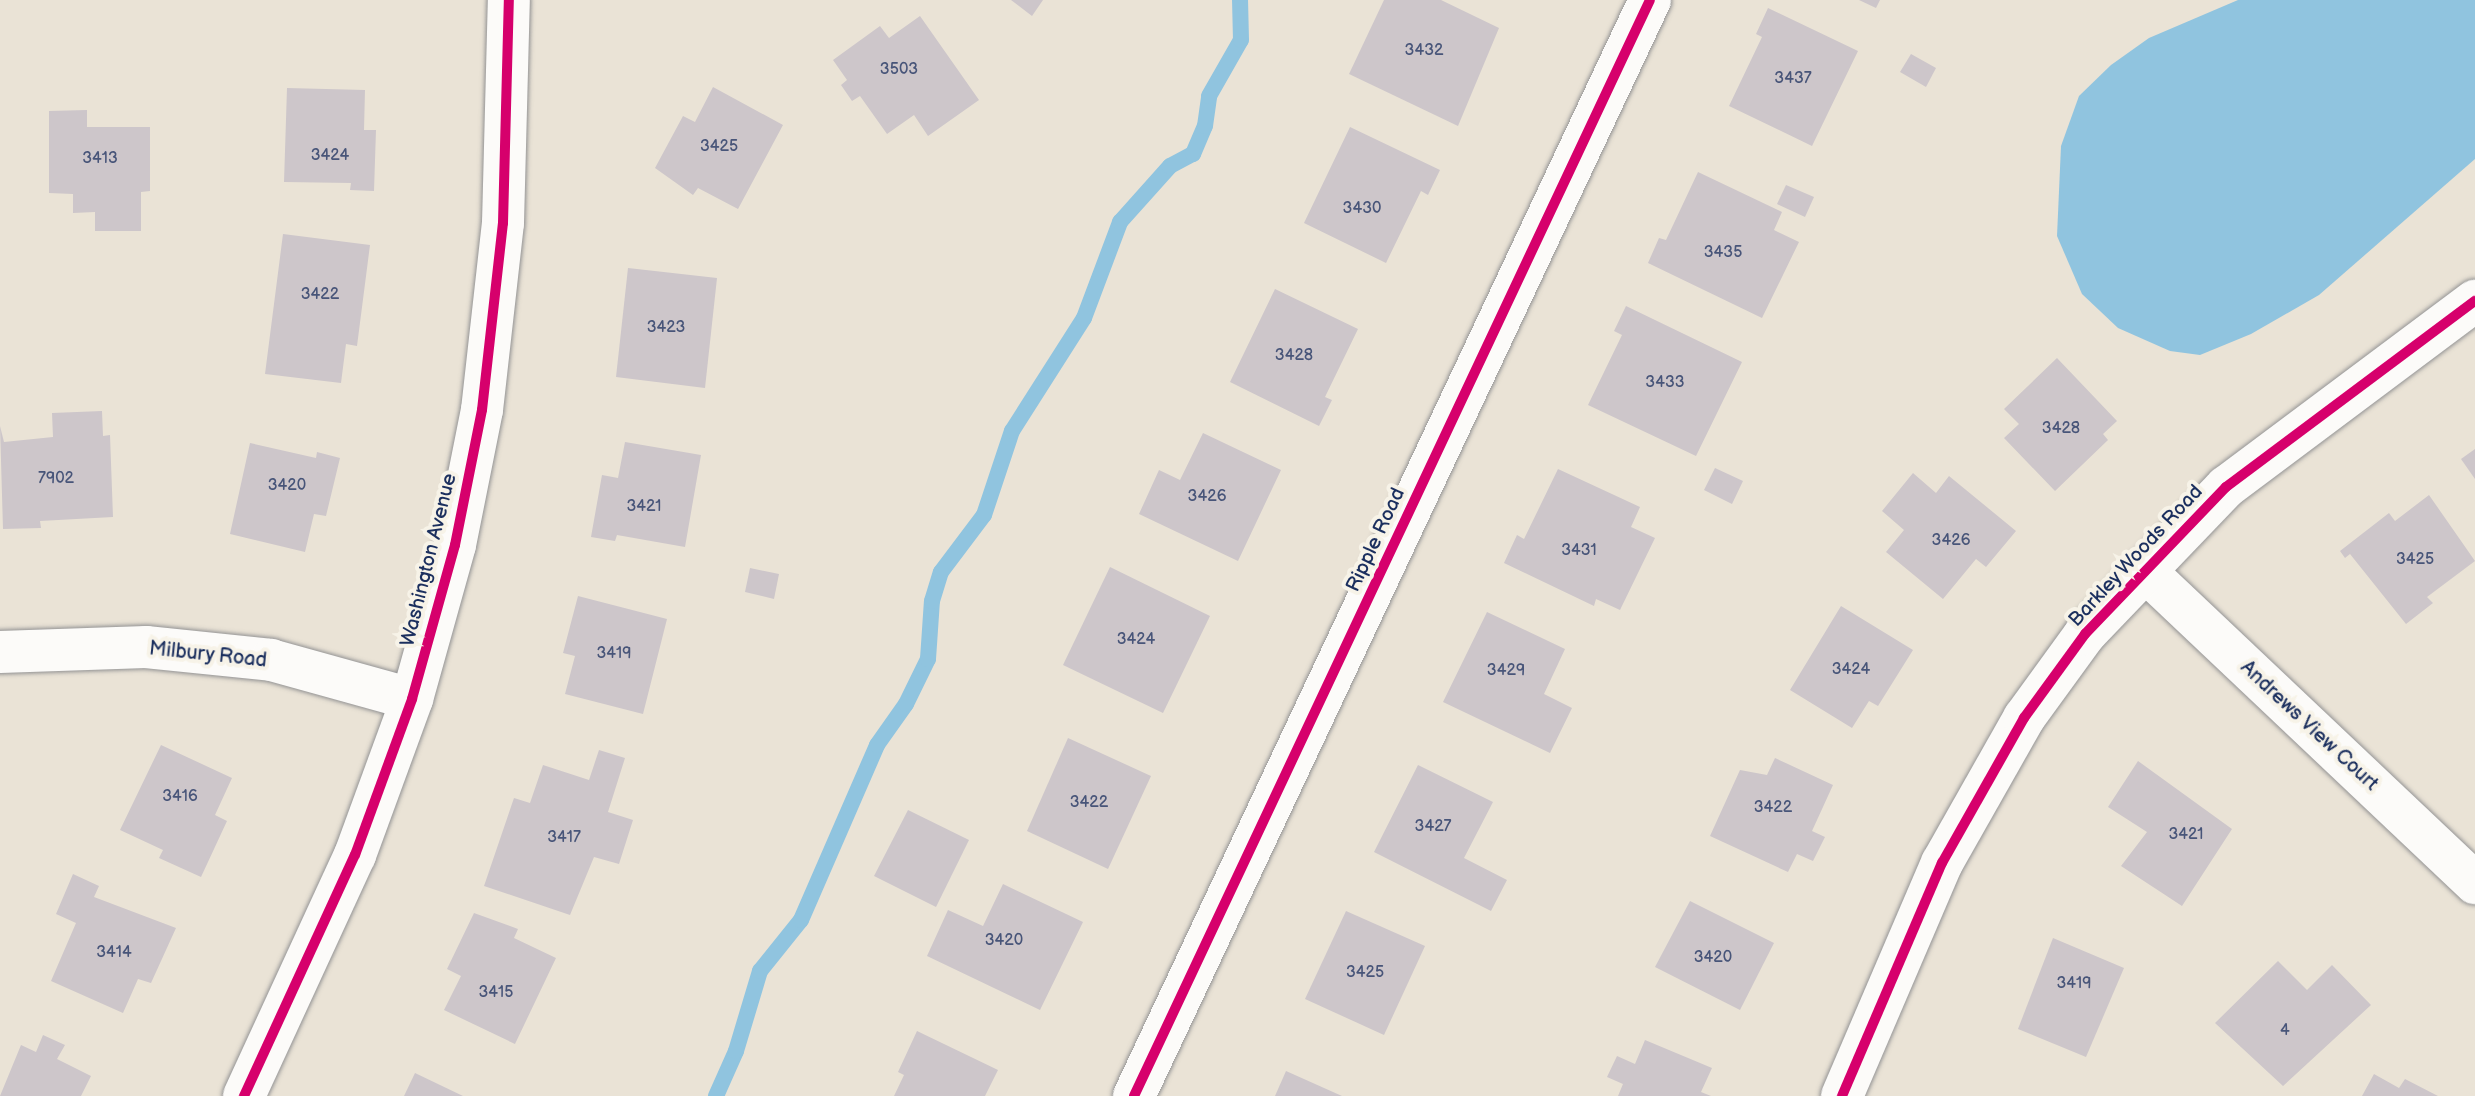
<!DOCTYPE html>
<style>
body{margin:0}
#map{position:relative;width:2475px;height:1096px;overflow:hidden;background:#eae3d6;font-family:"Balsamiq Sans",sans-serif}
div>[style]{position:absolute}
.water>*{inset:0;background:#90c4df}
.stream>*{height:16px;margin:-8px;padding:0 8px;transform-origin:8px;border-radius:8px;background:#90c4df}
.building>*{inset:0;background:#cdc6ca}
.roads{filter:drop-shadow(0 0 2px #939394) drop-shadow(0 0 2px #939394)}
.street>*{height:42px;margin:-21px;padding:0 21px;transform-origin:21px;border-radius:21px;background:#fcfbf9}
.cycleway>*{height:10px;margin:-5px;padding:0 5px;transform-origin:5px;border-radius:5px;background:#d6006c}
span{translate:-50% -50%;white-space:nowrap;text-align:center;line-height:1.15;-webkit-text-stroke:8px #f7f3e8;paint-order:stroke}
.number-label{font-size:16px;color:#485579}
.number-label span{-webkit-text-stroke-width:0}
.street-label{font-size:20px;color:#1b2f5e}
</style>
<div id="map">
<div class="water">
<div style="clip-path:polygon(2238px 0,2475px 0,2475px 159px,2319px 295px,2251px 334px,2200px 355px,2170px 351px,2118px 328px,2082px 294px,2057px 236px,2061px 146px,2079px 96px,2111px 65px,2149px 38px)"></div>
</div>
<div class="stream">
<div style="left:716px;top:1096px;width:49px;rotate:-66deg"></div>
<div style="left:736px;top:1051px;width:84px;rotate:-73.3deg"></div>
<div style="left:760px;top:971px;width:65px;rotate:-51.2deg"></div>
<div style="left:801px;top:920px;width:191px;rotate:-66.5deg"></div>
<div style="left:877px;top:745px;width:50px;rotate:-54.7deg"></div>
<div style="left:906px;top:704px;width:50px;rotate:-63.9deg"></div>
<div style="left:928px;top:659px;width:58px;rotate:-86.1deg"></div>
<div style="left:932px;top:601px;width:30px;rotate:-73deg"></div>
<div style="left:941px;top:572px;width:71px;rotate:-53deg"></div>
<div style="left:984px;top:515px;width:89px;rotate:-71.6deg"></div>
<div style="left:1012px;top:431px;width:134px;rotate:-57.5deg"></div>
<div style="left:1084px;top:318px;width:103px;rotate:-69.4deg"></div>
<div style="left:1120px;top:222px;width:75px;rotate:-48.2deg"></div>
<div style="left:1170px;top:166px;width:26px;rotate:-28deg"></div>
<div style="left:1193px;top:154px;width:30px;rotate:-67deg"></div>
<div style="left:1205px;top:126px;width:30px;rotate:-82deg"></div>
<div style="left:1209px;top:96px;width:64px;rotate:-60.3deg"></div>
<div style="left:1241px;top:40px;width:40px;rotate:-91.4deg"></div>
</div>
<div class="building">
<div style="clip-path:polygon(1011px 0,1043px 0,1032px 16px)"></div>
<div style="clip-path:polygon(1384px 0,1441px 0,1499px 28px,1458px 126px,1349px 74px)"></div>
<div style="clip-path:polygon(1859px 0,1880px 0,1876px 8px)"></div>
<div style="clip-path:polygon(1768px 8px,1858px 51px,1812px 146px,1729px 106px,1762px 37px,1756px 34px)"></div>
<div style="clip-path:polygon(920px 16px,979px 100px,928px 136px,914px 115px,887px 134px,860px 96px,852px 101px,841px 85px,847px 80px,833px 60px,880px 26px,889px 38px)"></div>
<div style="clip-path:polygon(1911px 54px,1936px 68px,1926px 87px,1900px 72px)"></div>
<div style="clip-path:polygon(713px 87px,783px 125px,738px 209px,698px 188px,693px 195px,655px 168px,683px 116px,695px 122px)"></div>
<div style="clip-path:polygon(287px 88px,365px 90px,364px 130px,376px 130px,374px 191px,350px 190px,351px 183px,284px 182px)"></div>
<div style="clip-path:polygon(87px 110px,87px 127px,150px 127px,150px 191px,141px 192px,141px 231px,95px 231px,95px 212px,73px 213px,73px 194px,49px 193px,49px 111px)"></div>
<div style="clip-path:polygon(1350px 127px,1440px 170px,1428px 195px,1421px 191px,1386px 263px,1304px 223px)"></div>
<div style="clip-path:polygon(1698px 172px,1782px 212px,1774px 230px,1799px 242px,1762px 318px,1648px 263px,1659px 238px,1666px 240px)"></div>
<div style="clip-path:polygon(1786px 185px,1814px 197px,1805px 217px,1777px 204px)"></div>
<div style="clip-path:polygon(283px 234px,370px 245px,357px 346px,346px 344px,341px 383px,265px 374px)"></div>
<div style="clip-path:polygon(628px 268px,717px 278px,705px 388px,616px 377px)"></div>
<div style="clip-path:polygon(1275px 289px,1358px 329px,1325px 397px,1332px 400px,1319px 426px,1230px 382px)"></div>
<div style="clip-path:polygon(1626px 306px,1742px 362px,1696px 456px,1588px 405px,1622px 335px,1614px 331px)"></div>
<div style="clip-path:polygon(2057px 358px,2117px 421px,2103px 434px,2108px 440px,2055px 491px,2004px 438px,2019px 424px,2004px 409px)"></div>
<div style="clip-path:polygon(102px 411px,103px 436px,110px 435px,113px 517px,40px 521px,41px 528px,3px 529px,0 426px,4px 442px,53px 437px,52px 413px)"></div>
<div style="clip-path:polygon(1203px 433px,1281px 470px,1238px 561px,1139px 514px,1159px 470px,1180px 480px)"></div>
<div style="clip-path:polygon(625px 442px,701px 455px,685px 547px,617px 535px,615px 541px,591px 537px,602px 475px,618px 478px)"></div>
<div style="clip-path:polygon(250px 443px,316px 458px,317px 452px,340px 458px,326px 516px,314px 514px,305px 552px,230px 534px)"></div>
<div style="clip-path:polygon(2475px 449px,2475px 479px,2461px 459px)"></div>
<div style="clip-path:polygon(1715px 468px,1743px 481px,1732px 504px,1704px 490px)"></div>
<div style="clip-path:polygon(1558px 469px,1640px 507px,1631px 527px,1655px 538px,1620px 610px,1596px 599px,1594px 606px,1504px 563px,1517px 535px,1524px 539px)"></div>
<div style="clip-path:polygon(1913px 473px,1936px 493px,1949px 476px,2016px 531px,1986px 567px,1976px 559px,1943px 599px,1886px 552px,1904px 530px,1882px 511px)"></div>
<div style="clip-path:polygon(2429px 495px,2475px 561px,2427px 597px,2433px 603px,2406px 624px,2350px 554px,2345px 558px,2340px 551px,2389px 513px,2395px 521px)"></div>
<div style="clip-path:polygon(1110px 567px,1210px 616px,1163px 713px,1063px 665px)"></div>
<div style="clip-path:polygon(750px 568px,779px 574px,774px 599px,745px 592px)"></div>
<div style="clip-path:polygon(578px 596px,667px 619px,643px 714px,565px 694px,575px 656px,563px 653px)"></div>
<div style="clip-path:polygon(1841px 606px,1913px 650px,1878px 706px,1869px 701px,1852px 728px,1790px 690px)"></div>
<div style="clip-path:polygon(1487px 612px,1565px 649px,1544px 694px,1572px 708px,1550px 753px,1443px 702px)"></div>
<div style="clip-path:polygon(1068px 738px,1151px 776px,1108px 869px,1027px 831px)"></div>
<div style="clip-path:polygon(161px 745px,232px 778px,215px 815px,227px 821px,201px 877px,159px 858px,163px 850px,120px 830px)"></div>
<div style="clip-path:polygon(599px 750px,625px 758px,608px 812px,633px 820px,619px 864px,594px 857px,570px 915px,484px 886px,514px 798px,530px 803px,543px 765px,589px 780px)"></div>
<div style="clip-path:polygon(1775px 758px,1833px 785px,1812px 831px,1825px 837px,1813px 861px,1797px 854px,1788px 872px,1710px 836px,1740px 770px,1767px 775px)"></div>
<div style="clip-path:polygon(2138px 761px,2232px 829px,2182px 906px,2121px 866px,2147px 832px,2108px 807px)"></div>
<div style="clip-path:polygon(1418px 765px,1493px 802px,1464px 858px,1507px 880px,1491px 911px,1374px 852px)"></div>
<div style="clip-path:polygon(908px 810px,969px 840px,936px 907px,874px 876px)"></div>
<div style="clip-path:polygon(73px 874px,99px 886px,94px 897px,176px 928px,151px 983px,138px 979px,123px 1013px,51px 981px,76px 923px,56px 914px)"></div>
<div style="clip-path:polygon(1003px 884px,1083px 922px,1040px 1010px,927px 956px,948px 910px,983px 926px)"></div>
<div style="clip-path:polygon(1690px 901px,1774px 943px,1740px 1010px,1655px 967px)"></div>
<div style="clip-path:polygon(1346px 911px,1425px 946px,1384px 1035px,1305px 999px)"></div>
<div style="clip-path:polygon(474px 913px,518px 929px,514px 938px,556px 958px,515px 1044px,444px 1010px,461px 976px,447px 969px)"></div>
<div style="clip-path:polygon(2053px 938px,2124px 968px,2086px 1057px,2018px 1029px)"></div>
<div style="clip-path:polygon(2278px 961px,2307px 990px,2332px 965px,2371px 1005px,2283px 1086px,2215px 1023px)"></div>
<div style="clip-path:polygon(917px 1031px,998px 1070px,985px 1096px,894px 1096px,904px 1075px,898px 1072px)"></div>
<div style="clip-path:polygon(43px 1035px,65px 1045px,57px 1059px,91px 1076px,81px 1096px,0 1096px,21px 1045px,36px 1052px)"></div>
<div style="clip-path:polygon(1645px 1040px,1712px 1068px,1701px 1092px,1711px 1096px,1618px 1096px,1623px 1084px,1607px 1077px,1617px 1056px,1635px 1064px)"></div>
<div style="clip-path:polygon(1286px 1071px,1342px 1096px,1275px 1096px)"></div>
<div style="clip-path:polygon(415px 1073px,463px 1096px,404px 1096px)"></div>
<div style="clip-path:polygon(2374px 1074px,2399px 1088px,2405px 1079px,2438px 1096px,2362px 1096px)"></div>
</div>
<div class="roads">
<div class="street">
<div style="left:2144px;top:570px;width:456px;rotate:43.4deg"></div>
<div style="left:0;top:652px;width:146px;rotate:-2deg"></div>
<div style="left:146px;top:647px;width:126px;rotate:5.9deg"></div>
<div style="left:271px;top:660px;width:146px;rotate:15.5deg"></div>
<div style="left:244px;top:1096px;width:265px;rotate:-65.3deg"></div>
<div style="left:355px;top:855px;width:166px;rotate:-69.9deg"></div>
<div style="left:412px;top:699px;width:160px;rotate:-74.4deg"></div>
<div style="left:455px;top:545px;width:138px;rotate:-78.7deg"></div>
<div style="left:482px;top:410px;width:188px;rotate:-83.6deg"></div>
<div style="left:503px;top:223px;width:223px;rotate:-88.5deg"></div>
<div style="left:1134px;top:1096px;width:1211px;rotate:-64.79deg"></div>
<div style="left:1842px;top:1096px;width:254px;rotate:-66.8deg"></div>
<div style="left:1942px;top:863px;width:167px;rotate:-60.5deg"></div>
<div style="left:2024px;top:718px;width:104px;rotate:-54deg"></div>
<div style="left:2085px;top:634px;width:204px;rotate:-46.2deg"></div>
<div style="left:2226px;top:487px;width:311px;rotate:-36.8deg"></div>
</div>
</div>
<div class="cycleway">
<div style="left:244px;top:1096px;width:265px;rotate:-65.3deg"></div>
<div style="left:355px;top:855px;width:166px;rotate:-69.9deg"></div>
<div style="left:412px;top:699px;width:160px;rotate:-74.4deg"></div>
<div style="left:455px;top:545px;width:138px;rotate:-78.7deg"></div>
<div style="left:482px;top:410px;width:188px;rotate:-83.6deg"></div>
<div style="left:503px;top:223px;width:223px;rotate:-88.5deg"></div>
<div style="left:1134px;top:1096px;width:1211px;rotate:-64.79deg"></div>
<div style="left:1842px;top:1096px;width:254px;rotate:-66.8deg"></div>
<div style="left:1942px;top:863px;width:167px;rotate:-60.5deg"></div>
<div style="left:2024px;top:718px;width:104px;rotate:-54deg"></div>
<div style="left:2085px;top:634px;width:204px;rotate:-46.2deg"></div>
<div style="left:2226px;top:487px;width:311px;rotate:-36.8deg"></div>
</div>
<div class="number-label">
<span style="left:1424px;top:51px">3432</span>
<span style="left:899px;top:70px">3503</span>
<span style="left:1793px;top:79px">3437</span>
<span style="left:719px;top:147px">3425</span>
<span style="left:330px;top:156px">3424</span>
<span style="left:100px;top:159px">3413</span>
<span style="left:1362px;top:209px">3430</span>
<span style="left:1723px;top:253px">3435</span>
<span style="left:320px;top:295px">3422</span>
<span style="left:666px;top:328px">3423</span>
<span style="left:1294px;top:356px">3428</span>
<span style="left:1665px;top:383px">3433</span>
<span style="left:2061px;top:429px">3428</span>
<span style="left:56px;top:479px">7902</span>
<span style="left:287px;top:486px">3420</span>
<span style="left:1207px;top:497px">3426</span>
<span style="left:644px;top:507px">3421</span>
<span style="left:1951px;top:541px">3426</span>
<span style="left:1579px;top:551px">3431</span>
<span style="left:2415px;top:560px">3425</span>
<span style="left:1136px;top:640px">3424</span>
<span style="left:614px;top:654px">3419</span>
<span style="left:1851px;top:670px">3424</span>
<span style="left:1506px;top:671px">3429</span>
<span style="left:180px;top:797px">3416</span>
<span style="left:1089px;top:803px">3422</span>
<span style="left:1773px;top:808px">3422</span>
<span style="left:1433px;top:827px">3427</span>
<span style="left:2186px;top:835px">3421</span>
<span style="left:564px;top:838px">3417</span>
<span style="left:1004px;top:941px">3420</span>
<span style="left:114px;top:953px">3414</span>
<span style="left:1713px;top:958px">3420</span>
<span style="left:1365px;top:973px">3425</span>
<span style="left:2074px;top:984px">3419</span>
<span style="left:496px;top:993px">3415</span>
<span style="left:2285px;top:1031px">4</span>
</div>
<div class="street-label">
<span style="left:1376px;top:540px;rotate:-65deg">Ripple Road</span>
<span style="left:2136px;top:556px;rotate:-47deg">Barkley Woods Road</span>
<span style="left:429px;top:560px;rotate:-76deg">Washington Avenue</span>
<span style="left:208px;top:655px;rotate:6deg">Milbury Road</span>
<span style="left:2309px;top:726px;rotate:43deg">Andrews View Court</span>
</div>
</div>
